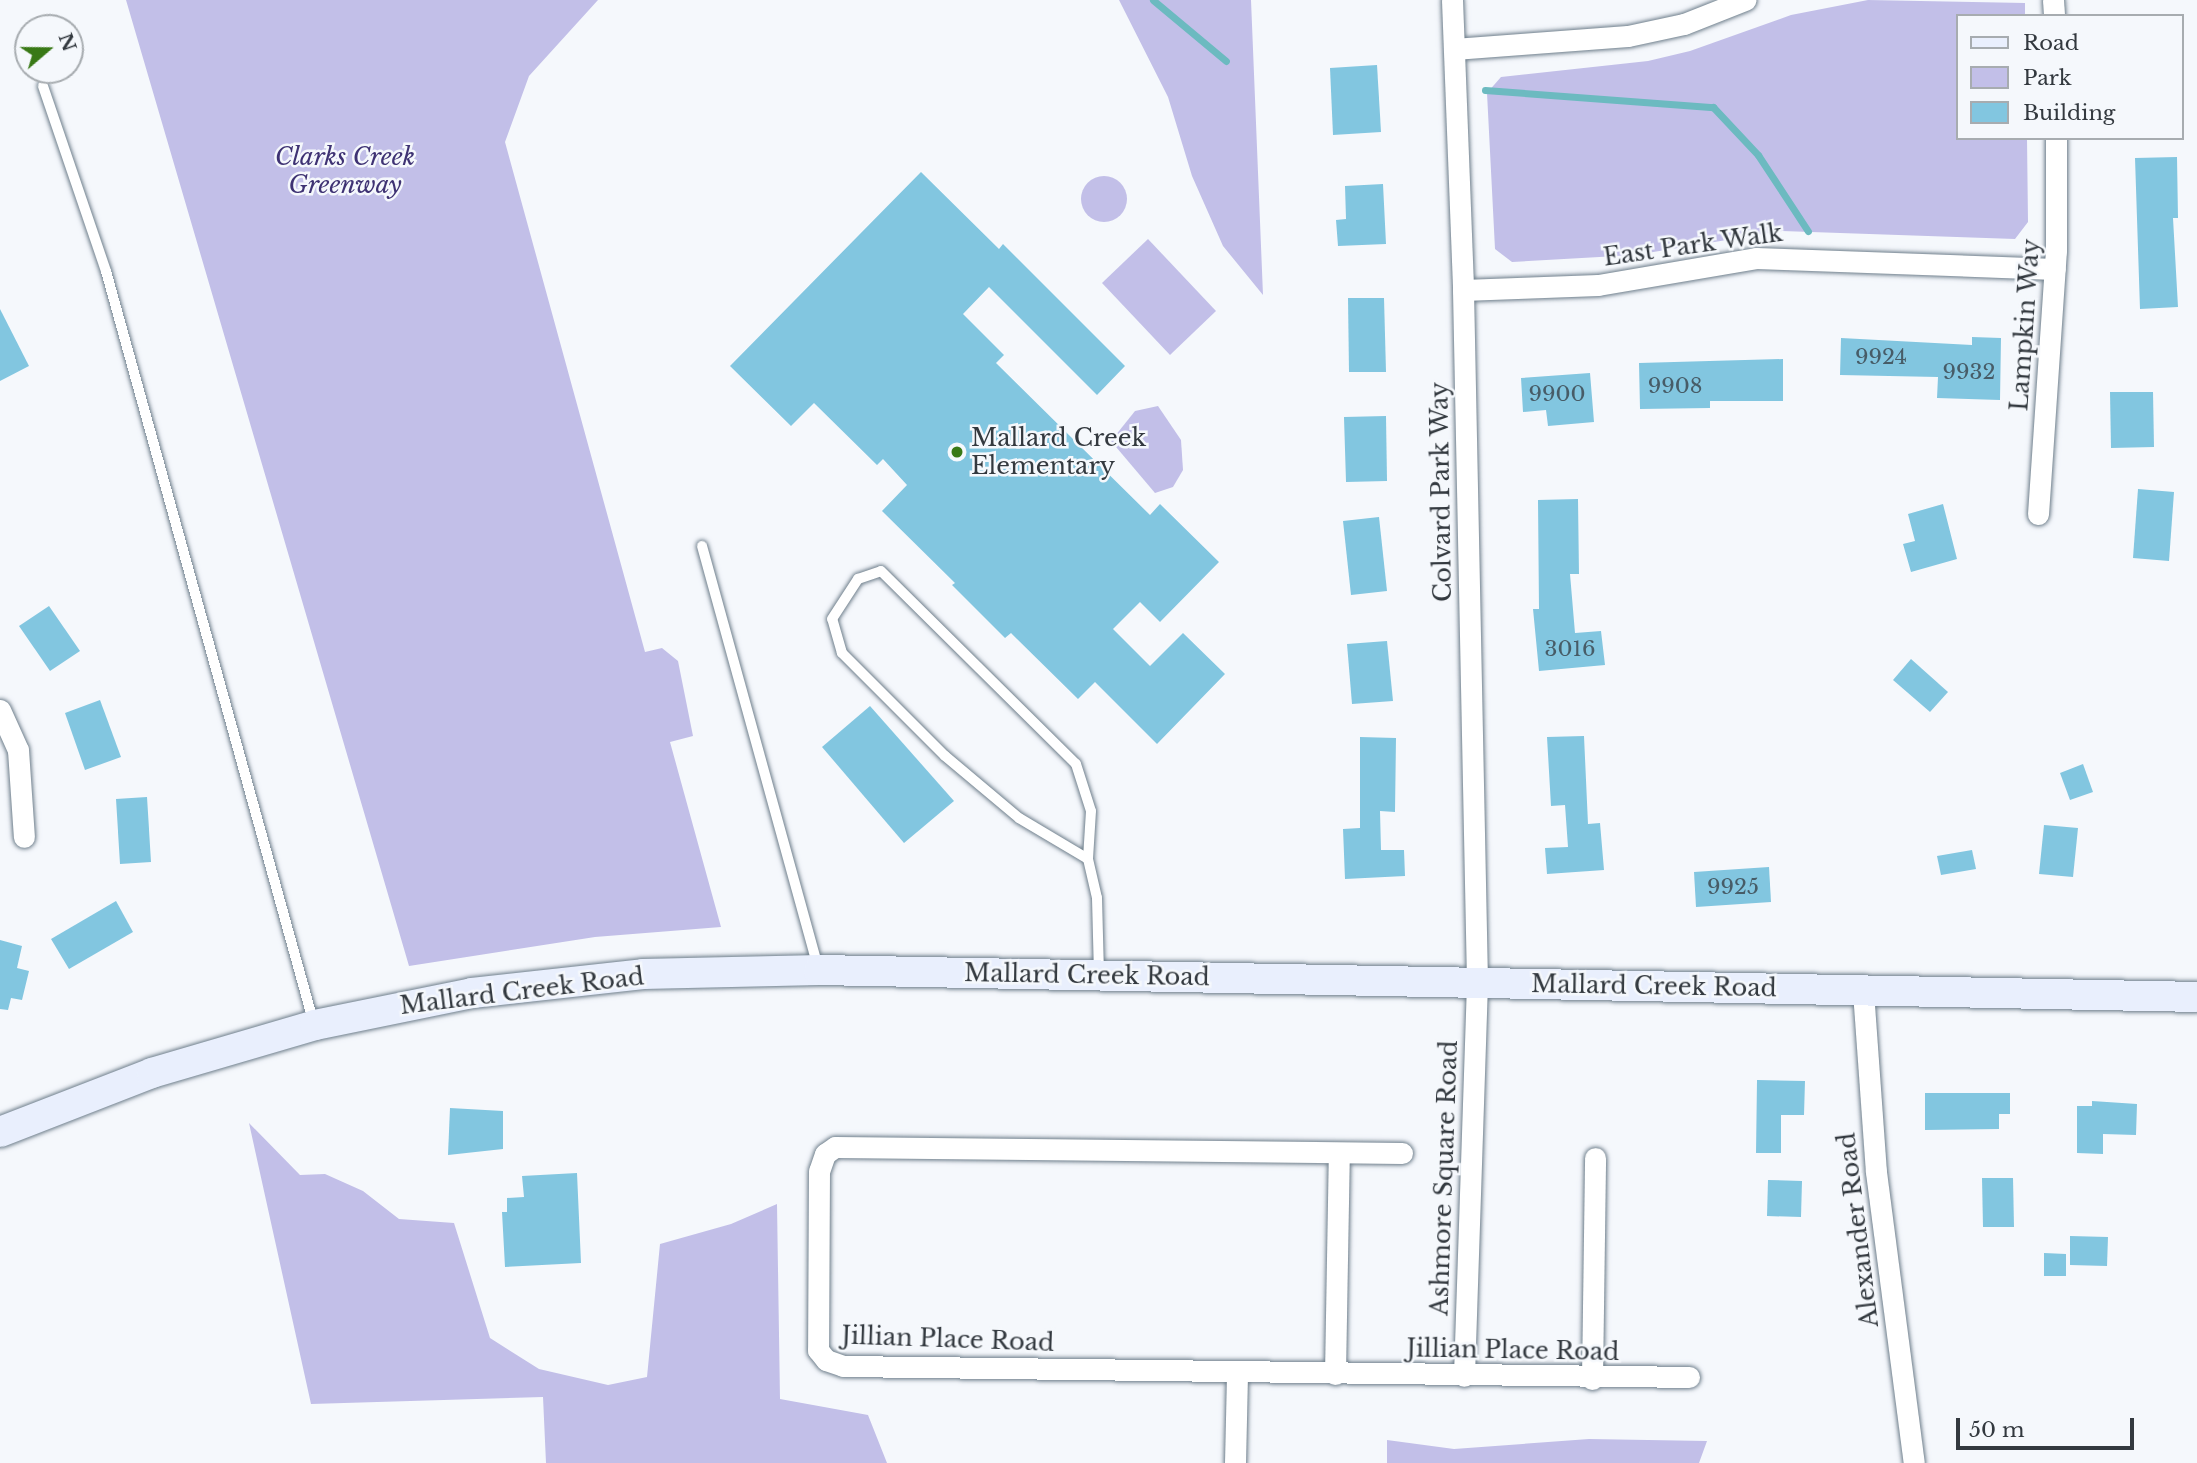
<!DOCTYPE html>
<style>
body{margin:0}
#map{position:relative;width:2197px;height:1463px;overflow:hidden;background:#f5f8fc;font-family:"Libre Baskerville",serif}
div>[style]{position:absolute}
.green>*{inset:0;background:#c2bfe8}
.round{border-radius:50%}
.stream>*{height:7px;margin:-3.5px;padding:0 3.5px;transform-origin:3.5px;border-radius:3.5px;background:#6cbac0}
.building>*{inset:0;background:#82c6e0}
.roads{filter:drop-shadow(0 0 2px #6f7f8c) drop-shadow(0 0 2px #6f7f8c)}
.service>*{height:10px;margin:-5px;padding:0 5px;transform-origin:5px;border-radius:5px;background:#fff}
.minor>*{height:21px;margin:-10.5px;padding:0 10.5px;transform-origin:10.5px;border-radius:10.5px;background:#fff}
.secondary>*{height:30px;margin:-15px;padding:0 15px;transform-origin:15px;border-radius:15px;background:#e9effd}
.dots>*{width:19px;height:19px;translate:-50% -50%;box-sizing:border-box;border:4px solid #f5f8fc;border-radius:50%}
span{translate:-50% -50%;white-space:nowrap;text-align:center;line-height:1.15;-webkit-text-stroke:5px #f5f8fc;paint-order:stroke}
.number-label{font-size:21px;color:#475c67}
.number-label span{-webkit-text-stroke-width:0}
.park-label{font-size:24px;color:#3e3273;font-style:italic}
.street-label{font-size:24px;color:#33393f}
.poi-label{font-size:24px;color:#33393f}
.left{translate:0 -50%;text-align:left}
.legend{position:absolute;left:1956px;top:14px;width:228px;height:126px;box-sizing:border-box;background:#f5f8fc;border:2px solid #a7acb0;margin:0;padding:9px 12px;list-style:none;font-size:21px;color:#33393f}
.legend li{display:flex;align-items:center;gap:14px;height:35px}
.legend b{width:35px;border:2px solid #a7acb0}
.north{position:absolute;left:14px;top:14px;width:70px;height:70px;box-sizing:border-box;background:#f5f8fc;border:2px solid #a7acb0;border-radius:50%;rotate:70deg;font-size:19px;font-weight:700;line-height:28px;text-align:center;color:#33393f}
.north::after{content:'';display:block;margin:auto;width:24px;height:32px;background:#397916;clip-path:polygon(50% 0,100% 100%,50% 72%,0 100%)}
.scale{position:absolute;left:1956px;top:1418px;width:178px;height:32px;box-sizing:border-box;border:4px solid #33393f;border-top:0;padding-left:9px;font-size:21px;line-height:24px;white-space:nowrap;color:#33393f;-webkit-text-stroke:5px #f5f8fc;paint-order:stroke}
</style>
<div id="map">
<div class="green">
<div style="clip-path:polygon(126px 0,598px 0,529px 76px,505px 142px,645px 652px,662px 648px,678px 661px,693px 736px,670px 742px,721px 927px,595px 937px,409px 966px)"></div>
<div style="clip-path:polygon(1119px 0,1251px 0,1263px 295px,1223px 246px,1192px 176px,1168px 97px)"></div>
<div style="clip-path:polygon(1868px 0,2025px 3px,2025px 16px,1957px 16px,1957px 138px,2027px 138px,2028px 222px,2015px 239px,1782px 231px,1635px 255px,1512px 262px,1495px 249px,1487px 93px,1501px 77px,1648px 61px,1690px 51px,1791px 15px)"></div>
<div class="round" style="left:1081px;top:176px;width:46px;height:46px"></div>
<div style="clip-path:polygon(1148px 239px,1216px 311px,1170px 355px,1102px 283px)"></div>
<div style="clip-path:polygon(1158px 406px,1181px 440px,1183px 470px,1173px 487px,1155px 493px,1111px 441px,1135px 411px)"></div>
<div style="clip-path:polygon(249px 1123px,300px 1175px,325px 1174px,363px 1191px,399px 1219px,454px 1223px,490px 1338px,539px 1369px,608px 1385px,647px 1377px,660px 1244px,731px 1224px,777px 1204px,780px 1399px,868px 1415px,887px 1463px,546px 1463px,543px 1397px,311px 1404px)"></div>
<div style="clip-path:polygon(1589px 1439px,1707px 1441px,1699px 1463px,1387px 1463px,1387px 1440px,1454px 1449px)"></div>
</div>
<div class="stream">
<div style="left:1153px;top:0;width:95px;rotate:39.9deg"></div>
<div style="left:1485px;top:90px;width:229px;rotate:4.3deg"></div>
<div style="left:1713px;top:107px;width:66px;rotate:46.8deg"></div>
<div style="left:1758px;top:155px;width:91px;rotate:56.7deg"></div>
</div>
<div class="building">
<div style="clip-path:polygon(1377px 65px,1381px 132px,1333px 135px,1330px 68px)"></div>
<div style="clip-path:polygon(2177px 157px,2178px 218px,2173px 218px,2178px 307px,2140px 309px,2135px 158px)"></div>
<div style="clip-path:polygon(921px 172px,999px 249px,1003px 244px,1125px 366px,1097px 395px,989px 287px,963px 314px,1004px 355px,996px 363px,1150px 515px,1160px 504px,1219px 562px,1160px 622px,1140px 602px,1113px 629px,1150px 666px,1183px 633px,1225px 674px,1157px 744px,1095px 682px,1078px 699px,1011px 633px,1005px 638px,952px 585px,955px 583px,882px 511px,907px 485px,883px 459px,877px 465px,814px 403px,791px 426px,730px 366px)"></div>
<div style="clip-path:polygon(1383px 184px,1386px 244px,1338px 246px,1336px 220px,1346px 219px,1345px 186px)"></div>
<div style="clip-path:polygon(1348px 298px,1384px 298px,1386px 372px,1349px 372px)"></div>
<div style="clip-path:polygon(0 309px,29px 366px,0 381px)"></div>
<div style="clip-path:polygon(1972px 337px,2001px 338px,2000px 400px,1937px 398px,1938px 377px,1840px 375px,1841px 338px,1972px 345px)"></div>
<div style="clip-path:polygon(1783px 359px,1783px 401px,1710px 401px,1710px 408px,1640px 409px,1639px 363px)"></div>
<div style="clip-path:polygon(1590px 373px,1594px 422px,1548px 426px,1546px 410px,1523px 412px,1521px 378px)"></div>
<div style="clip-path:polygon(2110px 392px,2153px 392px,2154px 447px,2111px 448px)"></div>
<div style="clip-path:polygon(1386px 416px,1387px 481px,1346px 482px,1344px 417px)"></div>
<div style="clip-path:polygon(2138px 489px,2174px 492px,2169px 561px,2133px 558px)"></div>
<div style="clip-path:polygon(1578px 499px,1579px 574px,1570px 574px,1575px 633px,1601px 631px,1605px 665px,1539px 671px,1533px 609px,1539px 609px,1538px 500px)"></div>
<div style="clip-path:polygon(1943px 504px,1957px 559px,1911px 572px,1903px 544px,1915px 541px,1908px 514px)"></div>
<div style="clip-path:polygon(1379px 517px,1387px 591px,1351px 595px,1343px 521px)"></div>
<div style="clip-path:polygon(49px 606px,80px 651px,50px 671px,19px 626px)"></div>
<div style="clip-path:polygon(1387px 641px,1393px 701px,1352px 704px,1347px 644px)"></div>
<div style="clip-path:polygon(1911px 659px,1948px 692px,1930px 712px,1893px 680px)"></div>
<div style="clip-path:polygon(100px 700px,121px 757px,85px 770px,65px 713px)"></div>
<div style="clip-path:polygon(870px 706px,954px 801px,904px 843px,822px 747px)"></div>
<div style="clip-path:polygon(1584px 736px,1588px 824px,1600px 823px,1604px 870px,1547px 874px,1545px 848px,1568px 847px,1565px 805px,1551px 806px,1547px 737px)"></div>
<div style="clip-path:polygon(1360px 737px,1396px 738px,1395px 812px,1380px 811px,1381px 850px,1404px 850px,1405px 876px,1345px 879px,1343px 829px,1360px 828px)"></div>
<div style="clip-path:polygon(2083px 764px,2093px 792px,2070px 800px,2060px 773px)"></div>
<div style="clip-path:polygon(147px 797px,151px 862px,120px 864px,116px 799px)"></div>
<div style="clip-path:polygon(2044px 825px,2078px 828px,2073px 877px,2039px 874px)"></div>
<div style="clip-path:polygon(1972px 850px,1976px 869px,1941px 875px,1937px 856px)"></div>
<div style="clip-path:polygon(1769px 867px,1771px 902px,1696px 907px,1694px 872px)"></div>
<div style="clip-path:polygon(116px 901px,133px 932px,69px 969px,51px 939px)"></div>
<div style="clip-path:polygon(0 940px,22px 946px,17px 968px,29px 971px,22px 1000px,11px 998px,8px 1010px,0 1009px)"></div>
<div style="clip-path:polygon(1757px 1080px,1805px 1081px,1804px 1115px,1781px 1115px,1781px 1153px,1756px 1153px)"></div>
<div style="clip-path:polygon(1925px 1093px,2010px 1093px,2010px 1114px,1999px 1114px,1999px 1129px,1925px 1130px)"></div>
<div style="clip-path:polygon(2092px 1101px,2137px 1104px,2136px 1135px,2103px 1134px,2103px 1154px,2077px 1153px,2077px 1106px,2092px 1106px)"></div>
<div style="clip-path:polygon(450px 1108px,503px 1111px,503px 1149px,448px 1155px)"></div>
<div style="clip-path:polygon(577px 1173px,581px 1263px,505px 1267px,502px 1212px,507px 1212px,507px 1198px,524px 1197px,522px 1176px)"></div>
<div style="clip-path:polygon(1982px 1178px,2013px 1178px,2014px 1227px,1983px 1227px)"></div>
<div style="clip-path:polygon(1768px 1180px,1802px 1181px,1801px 1217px,1767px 1216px)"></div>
<div style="clip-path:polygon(2070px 1236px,2108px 1237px,2107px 1266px,2070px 1265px)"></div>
<div style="clip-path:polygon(2044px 1253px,2066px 1254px,2066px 1276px,2044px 1276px)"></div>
</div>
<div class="roads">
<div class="service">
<div style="left:43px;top:86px;width:195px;rotate:71.2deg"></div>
<div style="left:106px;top:271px;width:781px;rotate:74.56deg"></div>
<div style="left:702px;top:546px;width:437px;rotate:74.6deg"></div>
<div style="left:1088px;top:859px;width:80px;rotate:-149.3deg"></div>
<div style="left:1019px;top:818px;width:97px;rotate:-140deg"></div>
<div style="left:945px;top:756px;width:146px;rotate:-135deg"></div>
<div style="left:842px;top:653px;width:35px;rotate:-106deg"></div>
<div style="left:832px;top:619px;width:48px;rotate:-57deg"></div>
<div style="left:858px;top:579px;width:24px;rotate:-19deg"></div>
<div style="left:881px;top:571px;width:274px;rotate:44.7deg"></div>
<div style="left:1076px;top:764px;width:49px;rotate:72.3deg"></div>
<div style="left:1091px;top:811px;width:48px;rotate:93.6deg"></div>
<div style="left:1088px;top:859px;width:40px;rotate:77deg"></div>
<div style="left:1097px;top:898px;width:74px;rotate:88.5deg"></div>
</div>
<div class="minor">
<div style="left:1452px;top:0;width:290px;rotate:87.8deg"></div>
<div style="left:1463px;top:290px;width:693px;rotate:88.84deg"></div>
<div style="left:1477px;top:983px;width:393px;rotate:91.9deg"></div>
<div style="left:2053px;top:0;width:16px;rotate:86deg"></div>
<div style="left:1454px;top:49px;width:174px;rotate:-4.3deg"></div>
<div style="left:1628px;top:36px;width:57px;rotate:-12.1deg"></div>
<div style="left:1684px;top:24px;width:66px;rotate:-21.5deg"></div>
<div style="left:1463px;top:290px;width:135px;rotate:-2.1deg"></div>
<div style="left:1598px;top:285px;width:160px;rotate:-9.7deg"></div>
<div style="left:1756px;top:258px;width:299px;rotate:2.1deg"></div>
<div style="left:2038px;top:514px;width:264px;rotate:-86.1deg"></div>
<div style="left:2056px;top:251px;width:113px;rotate:-90deg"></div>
<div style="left:0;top:710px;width:44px;rotate:65.8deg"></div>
<div style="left:18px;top:750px;width:87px;rotate:86.1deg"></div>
<div style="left:1863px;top:991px;width:181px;rotate:85.9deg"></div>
<div style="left:1876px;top:1172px;width:293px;rotate:82.6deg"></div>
<div style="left:1402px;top:1153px;width:567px;rotate:-179.39deg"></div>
<div style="left:835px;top:1147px;width:12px;rotate:145deg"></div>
<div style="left:825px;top:1154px;width:18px;rotate:109deg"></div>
<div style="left:819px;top:1171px;width:179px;rotate:90.3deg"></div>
<div style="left:818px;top:1350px;width:13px;rotate:51deg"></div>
<div style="left:826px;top:1360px;width:18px;rotate:19deg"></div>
<div style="left:843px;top:1366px;width:846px;rotate:0.74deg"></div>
<div style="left:1335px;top:1374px;width:221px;rotate:-89deg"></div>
<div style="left:1592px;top:1379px;width:221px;rotate:-89.2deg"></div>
<div style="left:1235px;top:1463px;width:91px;rotate:-88.7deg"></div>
</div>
<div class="secondary">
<div style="left:0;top:1132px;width:163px;rotate:-21.2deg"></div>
<div style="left:152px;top:1073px;width:170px;rotate:-16.4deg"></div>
<div style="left:315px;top:1025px;width:160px;rotate:-11.5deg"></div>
<div style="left:472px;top:993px;width:172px;rotate:-6.3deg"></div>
<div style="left:643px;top:974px;width:176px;rotate:-1.3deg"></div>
<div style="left:819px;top:970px;width:1378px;rotate:1.12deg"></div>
</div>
</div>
<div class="dots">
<div style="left:957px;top:452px;background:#397916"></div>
</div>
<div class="number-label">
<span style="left:1881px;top:357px">9924</span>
<span style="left:1969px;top:372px">9932</span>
<span style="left:1675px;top:386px">9908</span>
<span style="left:1557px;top:394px">9900</span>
<span style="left:1570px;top:649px">3016</span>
<span style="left:1733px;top:887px">9925</span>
</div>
<div class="park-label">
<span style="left:345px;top:171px">Clarks Creek<br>Greenway</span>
</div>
<div class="street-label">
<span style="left:1693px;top:245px;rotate:-8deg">East Park Walk</span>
<span style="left:2025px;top:325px;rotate:-86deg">Lampkin Way</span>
<span style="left:1441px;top:492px;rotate:-91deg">Colvard Park Way</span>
<span style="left:1087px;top:975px;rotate:1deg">Mallard Creek Road</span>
<span style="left:1654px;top:986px;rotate:1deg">Mallard Creek Road</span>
<span style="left:522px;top:991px;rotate:-7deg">Mallard Creek Road</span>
<span style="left:1444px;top:1178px;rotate:-88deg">Ashmore Square Road</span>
<span style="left:1858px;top:1230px;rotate:-97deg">Alexander Road</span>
<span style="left:948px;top:1339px;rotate:2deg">Jillian Place Road</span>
<span style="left:1513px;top:1350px;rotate:1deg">Jillian Place Road</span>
</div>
<div class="poi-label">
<span class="left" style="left:971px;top:452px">Mallard Creek<br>Elementary</span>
</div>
<ul class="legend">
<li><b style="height:9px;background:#e9effd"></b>Road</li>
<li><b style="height:19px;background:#c2bfe8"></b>Park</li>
<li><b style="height:19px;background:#82c6e0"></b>Building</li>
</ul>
<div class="north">N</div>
<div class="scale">50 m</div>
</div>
